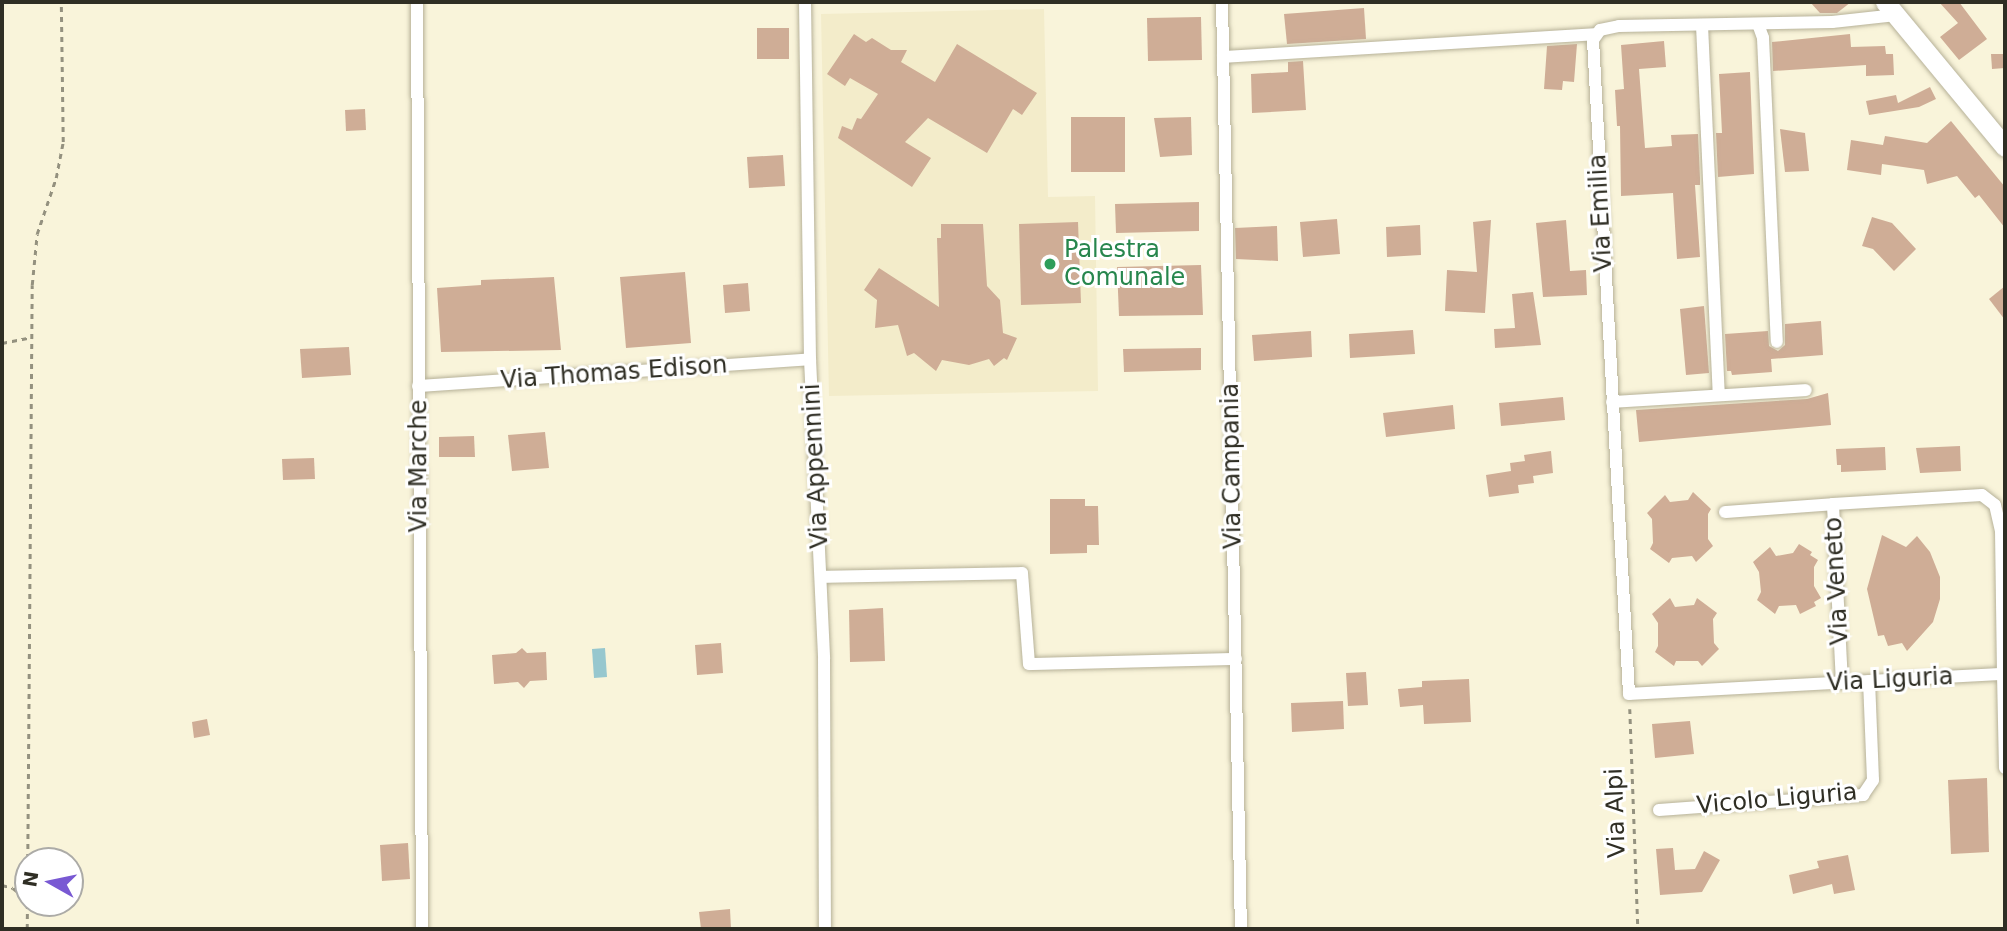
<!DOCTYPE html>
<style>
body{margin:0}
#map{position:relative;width:2007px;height:931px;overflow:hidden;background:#f9f4da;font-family:"DejaVu Sans",sans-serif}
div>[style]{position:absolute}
.built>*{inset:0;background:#f3ecca}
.water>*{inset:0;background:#97c7ce}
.building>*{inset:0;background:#cfad96}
.path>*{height:2.5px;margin-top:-1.25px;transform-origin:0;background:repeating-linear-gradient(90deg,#94917f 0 5px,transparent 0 10px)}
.roads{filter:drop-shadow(0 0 2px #b6b198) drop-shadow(0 0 2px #b6b198)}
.street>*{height:12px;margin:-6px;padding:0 6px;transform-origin:6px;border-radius:6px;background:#fff}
.secondary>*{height:19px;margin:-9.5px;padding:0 9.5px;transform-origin:9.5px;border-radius:9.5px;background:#fff}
.dots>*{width:19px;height:19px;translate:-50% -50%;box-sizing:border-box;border:4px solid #fff;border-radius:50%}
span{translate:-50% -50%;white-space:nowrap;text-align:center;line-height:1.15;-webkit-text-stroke:6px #fff;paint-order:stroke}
.street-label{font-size:24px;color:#2f2e24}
.leisure-label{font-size:24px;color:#27864d}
.left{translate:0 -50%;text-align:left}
.frame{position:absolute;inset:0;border:4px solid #2f2e24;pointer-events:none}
.north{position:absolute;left:14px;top:847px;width:70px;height:70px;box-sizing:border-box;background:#fff;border:2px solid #acaba7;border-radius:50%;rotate:279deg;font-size:19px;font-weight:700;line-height:28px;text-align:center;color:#2f2e24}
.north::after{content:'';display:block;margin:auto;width:24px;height:32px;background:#7959d3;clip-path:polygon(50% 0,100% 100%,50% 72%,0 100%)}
</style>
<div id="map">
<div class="built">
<div style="clip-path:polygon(1044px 9px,1048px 197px,1095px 196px,1098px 391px,829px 396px,821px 14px)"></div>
</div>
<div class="water">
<div style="clip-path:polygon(605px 648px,607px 677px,594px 678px,592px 649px)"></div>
</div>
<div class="building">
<div style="clip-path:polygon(1810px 2px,1851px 2px,1837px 13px,1820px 13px)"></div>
<div style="clip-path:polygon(1939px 2px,1959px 2px,1987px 39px,1959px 60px,1940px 37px,1958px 23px)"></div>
<div style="clip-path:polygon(1364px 8px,1366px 39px,1287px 44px,1284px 14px)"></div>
<div style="clip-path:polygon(1201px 17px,1202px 60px,1148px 61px,1147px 18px)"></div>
<div style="clip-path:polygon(757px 28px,789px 28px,789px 59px,757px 59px)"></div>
<div style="clip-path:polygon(854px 34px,866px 42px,872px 38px,891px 50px,907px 50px,901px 62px,935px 82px,957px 44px,1037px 93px,1022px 115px,1013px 109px,987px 153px,928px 118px,905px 142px,931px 158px,912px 187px,838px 138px,842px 126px,852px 130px,857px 118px,861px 119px,878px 94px,850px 78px,845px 86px,827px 74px)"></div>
<div style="clip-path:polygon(1850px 34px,1851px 47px,1885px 46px,1886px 54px,1893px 54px,1894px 75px,1866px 76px,1866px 65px,1773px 71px,1772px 42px)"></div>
<div style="clip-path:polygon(1664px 41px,1666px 67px,1639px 69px,1645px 148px,1672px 146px,1671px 135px,1698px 134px,1700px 178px,1700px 185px,1695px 185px,1700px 257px,1677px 259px,1673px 193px,1621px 196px,1620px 126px,1617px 126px,1615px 90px,1624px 89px,1621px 45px)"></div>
<div style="clip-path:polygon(1577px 44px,1574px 82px,1563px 81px,1562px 90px,1544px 89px,1547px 46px)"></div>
<div style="clip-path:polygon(1991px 54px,2005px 54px,2005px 68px,1992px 69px)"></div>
<div style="clip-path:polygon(1303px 61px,1306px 110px,1252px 113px,1251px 74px,1288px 72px,1288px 62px)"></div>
<div style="clip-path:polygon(1750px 72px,1754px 174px,1718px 177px,1716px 133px,1722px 133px,1719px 74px)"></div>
<div style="clip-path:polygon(1930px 87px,1936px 99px,1919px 107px,1869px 115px,1866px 101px,1896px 95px,1898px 103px)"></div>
<div style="clip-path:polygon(365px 109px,366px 130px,346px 131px,345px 110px)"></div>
<div style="clip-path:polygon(1071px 117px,1125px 117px,1125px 172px,1071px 172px)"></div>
<div style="clip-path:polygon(1191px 117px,1192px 155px,1160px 157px,1154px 118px)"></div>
<div style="clip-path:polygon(1951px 121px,2005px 187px,2005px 228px,1979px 195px,1975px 198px,1957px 176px,1927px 184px,1924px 170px,1882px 164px,1881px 175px,1847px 170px,1851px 140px,1883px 145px,1885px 136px,1927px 143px)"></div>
<div style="clip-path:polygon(1780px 129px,1805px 133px,1809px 171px,1785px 172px)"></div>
<div style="clip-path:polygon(783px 155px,785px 186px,749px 188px,747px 157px)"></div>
<div style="clip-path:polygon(1199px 202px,1199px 231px,1116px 233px,1115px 204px)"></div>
<div style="clip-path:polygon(1872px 217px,1892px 223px,1916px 249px,1894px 271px,1873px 249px,1862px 246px)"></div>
<div style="clip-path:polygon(1337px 219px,1340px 254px,1303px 257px,1300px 222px)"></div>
<div style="clip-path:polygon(1491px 220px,1485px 313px,1445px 311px,1447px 270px,1477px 272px,1473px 222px)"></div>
<div style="clip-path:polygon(1566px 220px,1570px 271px,1586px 270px,1587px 295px,1543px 297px,1536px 223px)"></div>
<div style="clip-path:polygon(1078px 222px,1081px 303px,1021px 305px,1019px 224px)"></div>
<div style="clip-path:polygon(941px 224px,983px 224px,987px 286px,1000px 300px,1003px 333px,1017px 338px,1007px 360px,1004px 358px,994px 366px,989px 359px,969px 365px,942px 360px,936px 371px,914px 353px,907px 356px,898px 325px,875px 328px,877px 300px,864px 290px,879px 268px,939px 307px,937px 238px,941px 238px)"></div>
<div style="clip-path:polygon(1420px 225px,1421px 255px,1387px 257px,1386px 227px)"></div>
<div style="clip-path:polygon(1277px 226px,1278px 261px,1236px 259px,1235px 228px)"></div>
<div style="clip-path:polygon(1201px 265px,1203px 315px,1119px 316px,1117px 267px)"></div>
<div style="clip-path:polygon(685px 272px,691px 343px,626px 348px,620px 277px)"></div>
<div style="clip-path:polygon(554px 277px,561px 350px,441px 352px,437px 288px,481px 285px,481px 280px)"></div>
<div style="clip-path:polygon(748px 283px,750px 311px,725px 313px,723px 285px)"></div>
<div style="clip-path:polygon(2005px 286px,2005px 320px,1989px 299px)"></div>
<div style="clip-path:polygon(1533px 292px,1541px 345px,1495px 348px,1494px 329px,1515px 328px,1512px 294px)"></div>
<div style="clip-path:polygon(1704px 306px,1709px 373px,1686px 375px,1680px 309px)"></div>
<div style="clip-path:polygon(1821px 321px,1823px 355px,1771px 359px,1772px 372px,1732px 375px,1731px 371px,1727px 371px,1725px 334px,1768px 331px,1769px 346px,1778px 351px,1785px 345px,1785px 324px)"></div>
<div style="clip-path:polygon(1413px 330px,1415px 354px,1350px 358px,1349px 334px)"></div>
<div style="clip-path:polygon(1311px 331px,1312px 357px,1254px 361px,1252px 335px)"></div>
<div style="clip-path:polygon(349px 347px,351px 375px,302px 378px,300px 349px)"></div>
<div style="clip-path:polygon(1201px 348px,1201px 370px,1124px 372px,1123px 349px)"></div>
<div style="clip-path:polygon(1828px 393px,1831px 425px,1639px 442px,1636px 410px,1807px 399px)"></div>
<div style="clip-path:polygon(1563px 397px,1565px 420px,1501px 426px,1499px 403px)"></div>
<div style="clip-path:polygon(1453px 405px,1455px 429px,1386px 437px,1383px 413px)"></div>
<div style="clip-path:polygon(545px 432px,549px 468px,512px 471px,508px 435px)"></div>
<div style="clip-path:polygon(474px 436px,475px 457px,439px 457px,439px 437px)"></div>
<div style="clip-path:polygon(1960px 446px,1961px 471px,1920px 473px,1916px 448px)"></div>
<div style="clip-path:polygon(1885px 447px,1886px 470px,1841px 472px,1841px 465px,1837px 465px,1836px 449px)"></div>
<div style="clip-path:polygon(1551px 451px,1553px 473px,1533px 476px,1534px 483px,1518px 485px,1519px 493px,1489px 497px,1486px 475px,1511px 471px,1510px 463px,1525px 461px,1524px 455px)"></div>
<div style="clip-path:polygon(314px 458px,315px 479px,283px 480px,282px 459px)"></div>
<div style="clip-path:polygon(1693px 492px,1711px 509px,1708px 514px,1708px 539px,1713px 546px,1696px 562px,1692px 556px,1672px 558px,1669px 563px,1650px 549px,1653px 543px,1652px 519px,1647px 513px,1665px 495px,1670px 502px,1688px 500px)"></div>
<div style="clip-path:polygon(1050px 499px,1085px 499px,1085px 506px,1098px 506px,1099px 545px,1087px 545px,1087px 553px,1050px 554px)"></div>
<div style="clip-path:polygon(1882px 535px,1906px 547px,1917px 536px,1930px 552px,1940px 577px,1940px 599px,1933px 622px,1907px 651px,1902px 643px,1888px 646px,1884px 635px,1878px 636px,1867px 589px)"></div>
<div style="clip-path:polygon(1799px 544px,1812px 552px,1810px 555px,1818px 560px,1814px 567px,1814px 586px,1821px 598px,1814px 602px,1816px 606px,1800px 614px,1796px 605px,1779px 606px,1775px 614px,1757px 600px,1761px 592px,1759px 572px,1753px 562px,1770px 547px,1776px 556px,1793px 553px)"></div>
<div style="clip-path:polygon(1670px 598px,1675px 607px,1694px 605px,1697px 598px,1717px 613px,1713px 619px,1714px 643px,1719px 649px,1702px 666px,1698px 661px,1676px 661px,1674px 666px,1655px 652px,1658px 646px,1658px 623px,1652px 614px)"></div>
<div style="clip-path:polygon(883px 608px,885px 661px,850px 662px,849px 610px)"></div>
<div style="clip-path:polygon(721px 643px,723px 673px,697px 675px,695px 645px)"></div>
<div style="clip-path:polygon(522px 648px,527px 653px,546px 652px,547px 680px,530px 681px,524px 688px,518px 682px,494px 684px,492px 655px,516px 653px)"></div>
<div style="clip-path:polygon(1366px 672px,1368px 705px,1348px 706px,1346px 673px)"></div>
<div style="clip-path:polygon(1469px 679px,1471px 722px,1424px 724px,1423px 705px,1400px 707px,1398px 689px,1422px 687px,1422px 681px)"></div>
<div style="clip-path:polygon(1343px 701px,1344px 729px,1292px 732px,1291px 703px)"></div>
<div style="clip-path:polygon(207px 719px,210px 735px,194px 738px,192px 722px)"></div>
<div style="clip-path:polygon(1690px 721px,1694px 754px,1655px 758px,1652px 724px)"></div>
<div style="clip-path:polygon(1987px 778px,1989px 852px,1951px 854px,1948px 780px)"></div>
<div style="clip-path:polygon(408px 843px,410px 879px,382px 881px,380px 845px)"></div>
<div style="clip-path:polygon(1673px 848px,1675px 870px,1695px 869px,1704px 851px,1720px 860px,1702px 892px,1660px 895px,1656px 849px)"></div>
<div style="clip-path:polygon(1848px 855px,1855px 890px,1834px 894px,1832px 884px,1793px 894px,1789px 875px,1819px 868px,1817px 861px)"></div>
<div style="clip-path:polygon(730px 909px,731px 929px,701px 929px,699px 912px)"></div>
</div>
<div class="path">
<div style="left:2px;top:343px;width:31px;rotate:-11deg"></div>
<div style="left:1630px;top:709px;width:220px;rotate:87.9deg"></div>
<div style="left:2px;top:885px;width:11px;rotate:15deg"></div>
<div style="left:13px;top:888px;width:16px;rotate:38deg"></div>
<div style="left:27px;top:929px;width:644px;rotate:-89.56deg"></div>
<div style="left:32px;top:285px;width:51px;rotate:-84.4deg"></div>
<div style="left:37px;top:234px;width:59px;rotate:-71.3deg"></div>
<div style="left:56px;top:178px;width:37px;rotate:-79deg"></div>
<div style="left:63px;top:142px;width:140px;rotate:-90.8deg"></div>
</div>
<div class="roads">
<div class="street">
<div style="left:417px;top:2px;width:927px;rotate:89.69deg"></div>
<div style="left:805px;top:2px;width:357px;rotate:89.2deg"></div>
<div style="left:810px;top:359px;width:300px;rotate:87.3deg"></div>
<div style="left:824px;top:659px;width:270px;rotate:89.8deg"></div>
<div style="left:1222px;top:2px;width:927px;rotate:88.83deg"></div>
<div style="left:1896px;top:15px;width:64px;rotate:173.8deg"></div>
<div style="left:1832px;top:22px;width:213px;rotate:178.9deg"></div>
<div style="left:1619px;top:26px;width:19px;rotate:168deg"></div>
<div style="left:1600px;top:30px;width:12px;rotate:125deg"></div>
<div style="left:1593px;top:40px;width:655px;rotate:86.85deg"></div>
<div style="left:1629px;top:694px;width:375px;rotate:-3.1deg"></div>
<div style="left:2003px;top:674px;width:144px;rotate:-90.8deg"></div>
<div style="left:2001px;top:530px;width:4px"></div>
<div style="left:1758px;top:24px;width:15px;rotate:70deg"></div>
<div style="left:1763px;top:38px;width:304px;rotate:87.4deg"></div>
<div style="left:1702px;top:25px;width:370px;rotate:87.4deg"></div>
<div style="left:1223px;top:57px;width:374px;rotate:-3.5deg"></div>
<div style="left:418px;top:386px;width:393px;rotate:-3.9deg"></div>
<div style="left:1612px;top:402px;width:194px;rotate:-3.5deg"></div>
<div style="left:1725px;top:512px;width:108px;rotate:-4.2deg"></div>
<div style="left:821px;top:577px;width:201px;rotate:-1.1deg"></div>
<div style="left:1022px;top:573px;width:91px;rotate:85.6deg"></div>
<div style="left:1029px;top:664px;width:207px;rotate:-1.4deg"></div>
<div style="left:2003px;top:674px;width:94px;rotate:88.8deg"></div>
<div style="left:1842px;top:683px;width:179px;rotate:-92.9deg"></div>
<div style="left:1833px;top:504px;width:149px;rotate:-3.5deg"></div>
<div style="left:1982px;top:495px;width:16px;rotate:38deg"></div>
<div style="left:1995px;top:505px;width:26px;rotate:77deg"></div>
<div style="left:1659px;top:810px;width:205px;rotate:-4.2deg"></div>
<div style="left:1863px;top:795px;width:18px;rotate:-56deg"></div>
<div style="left:1873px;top:780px;width:99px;rotate:-92.3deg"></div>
</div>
<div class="secondary">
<div style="left:1885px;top:2px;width:188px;rotate:50.4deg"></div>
</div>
</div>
<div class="dots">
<div style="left:1050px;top:264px;background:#2e9e5b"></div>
</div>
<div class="street-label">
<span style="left:1601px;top:213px;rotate:-93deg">Via Emilia</span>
<span style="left:614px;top:373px;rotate:-4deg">Via Thomas Edison</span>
<span style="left:419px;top:466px;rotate:-90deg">Via Marche</span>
<span style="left:816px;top:466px;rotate:-93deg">Via Appennini</span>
<span style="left:1232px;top:466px;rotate:-91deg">Via Campania</span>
<span style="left:1837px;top:581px;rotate:-93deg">Via Veneto</span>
<span style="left:1890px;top:680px;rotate:-3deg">Via Liguria</span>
<span style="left:1777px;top:799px;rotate:-5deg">Vicolo Liguria</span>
<span style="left:1616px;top:813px;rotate:-92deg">Via Alpi</span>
</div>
<div class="leisure-label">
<span class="left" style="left:1064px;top:264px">Palestra<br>Comunale</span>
</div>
<div class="frame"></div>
<div class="north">N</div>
</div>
